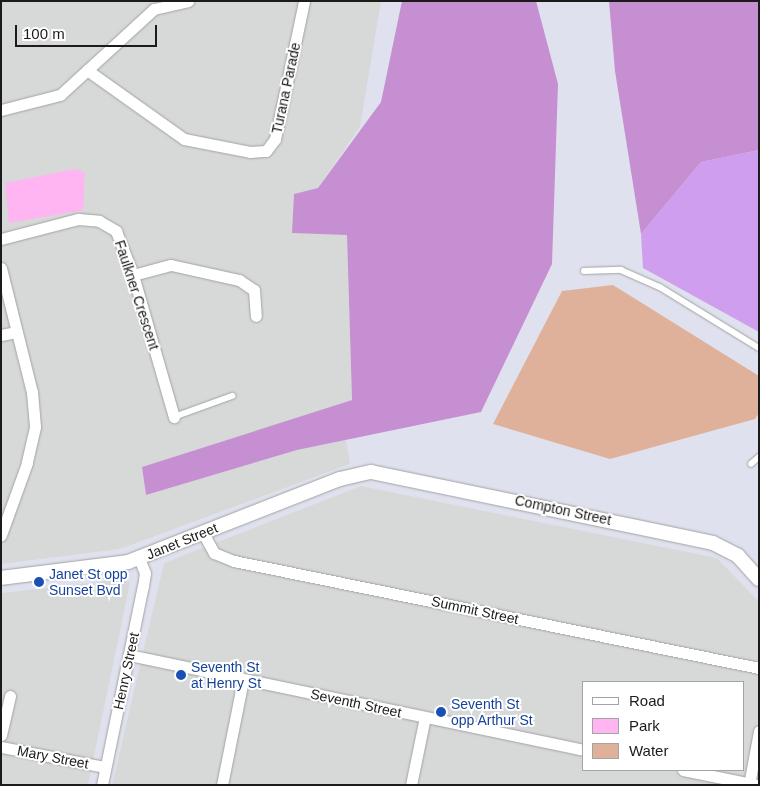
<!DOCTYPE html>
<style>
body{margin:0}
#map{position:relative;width:760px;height:786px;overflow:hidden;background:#dfe2ee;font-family:Arial,sans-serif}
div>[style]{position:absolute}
.residential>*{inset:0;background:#d7d9d9}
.grass>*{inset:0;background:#cf9eee}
.forest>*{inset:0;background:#c58fd1}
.park>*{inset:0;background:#feb5f1}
.water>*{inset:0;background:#e0b19a}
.roads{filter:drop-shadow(0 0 1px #a2a2a2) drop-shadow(0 0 1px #a2a2a2)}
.service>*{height:5.5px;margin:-2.75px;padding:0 2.75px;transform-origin:2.75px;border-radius:2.75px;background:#fff}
.minor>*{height:11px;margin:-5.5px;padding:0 5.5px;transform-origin:5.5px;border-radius:5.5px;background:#fff}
.tertiary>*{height:14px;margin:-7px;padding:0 7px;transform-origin:7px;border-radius:7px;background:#fff}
.dots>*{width:14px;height:14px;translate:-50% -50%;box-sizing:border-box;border:2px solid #fff;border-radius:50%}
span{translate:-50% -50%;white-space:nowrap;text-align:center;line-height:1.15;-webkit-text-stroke:4px #fff;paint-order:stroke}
.street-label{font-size:14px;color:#1b1b1b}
.transit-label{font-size:14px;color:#164399}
.left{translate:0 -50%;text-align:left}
.frame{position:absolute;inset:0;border:2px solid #1b1b1b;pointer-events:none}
.legend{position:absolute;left:582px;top:681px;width:162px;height:90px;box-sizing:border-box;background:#fff;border:1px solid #a4a4a4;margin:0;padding:6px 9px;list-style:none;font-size:15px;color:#1b1b1b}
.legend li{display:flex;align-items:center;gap:10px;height:25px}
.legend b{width:25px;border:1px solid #a4a4a4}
.scale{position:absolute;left:15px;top:25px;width:142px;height:22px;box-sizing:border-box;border:2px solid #1b1b1b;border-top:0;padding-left:6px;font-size:15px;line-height:18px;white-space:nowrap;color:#1b1b1b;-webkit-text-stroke:4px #fff;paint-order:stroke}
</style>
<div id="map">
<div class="residential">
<div style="clip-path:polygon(1px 1px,381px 1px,360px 127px,318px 188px,294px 194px,293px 233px,347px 235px,352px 400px,142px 467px,146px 495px,297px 450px,346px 440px,350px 464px,120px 549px,1px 564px)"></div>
<div style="clip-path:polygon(evenodd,361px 486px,717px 558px,759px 602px,759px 785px,112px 785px,164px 563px,361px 486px,584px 682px,744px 682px,744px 770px,584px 770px,584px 682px)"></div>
<div style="clip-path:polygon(125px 579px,130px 583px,88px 785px,1px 785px,1px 593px)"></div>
</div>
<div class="grass">
<div style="clip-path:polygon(759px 150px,759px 332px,643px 268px,641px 234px,701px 162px)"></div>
</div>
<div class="forest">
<div style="clip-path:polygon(402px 1px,536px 1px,558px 84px,552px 264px,481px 412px,297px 450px,146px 495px,142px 467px,352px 400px,347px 235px,292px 233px,294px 194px,318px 188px,381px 102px)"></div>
<div style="clip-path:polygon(609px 1px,759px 1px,759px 150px,701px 162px,641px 234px,615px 71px)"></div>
</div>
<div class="park">
<div style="clip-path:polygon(75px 169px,85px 173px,83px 210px,9px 223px,5px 183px)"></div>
</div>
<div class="water">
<div style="clip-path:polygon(613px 285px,759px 376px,759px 413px,755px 419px,610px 459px,493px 424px,562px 291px)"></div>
</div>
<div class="roads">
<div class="service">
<div style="left:584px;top:271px;width:37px;rotate:-2deg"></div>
<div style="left:621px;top:270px;width:43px;rotate:23.6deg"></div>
<div style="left:660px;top:287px;width:116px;rotate:31.6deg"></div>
<div style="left:174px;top:417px;width:62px;rotate:-19.9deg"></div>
<div style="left:751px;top:464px;width:11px;rotate:-41deg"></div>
</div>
<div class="minor">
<div style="left:87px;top:70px;width:119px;rotate:35.4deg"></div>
<div style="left:184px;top:139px;width:67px;rotate:11.1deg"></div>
<div style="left:250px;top:152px;width:16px;rotate:-4deg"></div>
<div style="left:266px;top:151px;width:15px;rotate:-53deg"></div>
<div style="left:275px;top:139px;width:141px;rotate:-78.1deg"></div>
<div style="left:1px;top:110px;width:61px;rotate:-14.3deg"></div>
<div style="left:60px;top:95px;width:127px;rotate:-42.5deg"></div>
<div style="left:154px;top:9px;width:35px;rotate:-13deg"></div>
<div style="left:1px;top:239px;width:80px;rotate:-14.6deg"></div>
<div style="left:78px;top:219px;width:21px;rotate:5deg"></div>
<div style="left:99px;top:221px;width:20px;rotate:30deg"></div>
<div style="left:116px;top:231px;width:47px;rotate:68.9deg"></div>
<div style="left:133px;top:275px;width:148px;rotate:73.9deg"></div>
<div style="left:1px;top:268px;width:128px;rotate:76deg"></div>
<div style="left:32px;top:392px;width:35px;rotate:85deg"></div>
<div style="left:35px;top:427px;width:37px;rotate:103deg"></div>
<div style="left:27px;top:463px;width:77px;rotate:109.9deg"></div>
<div style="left:133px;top:275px;width:39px;rotate:-15deg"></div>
<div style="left:171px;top:265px;width:70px;rotate:12.4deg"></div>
<div style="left:239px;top:280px;width:18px;rotate:34deg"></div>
<div style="left:254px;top:290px;width:26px;rotate:86deg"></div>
<div style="left:1px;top:335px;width:16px;rotate:-11deg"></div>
<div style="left:203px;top:533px;width:23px;rotate:61deg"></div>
<div style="left:214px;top:553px;width:22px;rotate:22deg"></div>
<div style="left:234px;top:561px;width:536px;rotate:11.52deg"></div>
<div style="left:129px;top:655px;width:465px;rotate:11.8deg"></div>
<div style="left:1px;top:735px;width:40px;rotate:-77deg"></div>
<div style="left:1px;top:747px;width:106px;rotate:10.9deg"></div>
<div style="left:683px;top:770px;width:76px;rotate:11.5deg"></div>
<div style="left:102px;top:785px;width:203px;rotate:-78.4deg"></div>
<div style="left:143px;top:586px;width:13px;rotate:-81deg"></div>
<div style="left:145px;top:573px;width:16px;rotate:-112deg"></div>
<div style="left:222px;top:785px;width:107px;rotate:-78.7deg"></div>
<div style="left:411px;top:785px;width:69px;rotate:-78.4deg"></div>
<div style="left:749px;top:785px;width:55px;rotate:-79.5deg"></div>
</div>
<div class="tertiary">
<div style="left:1px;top:578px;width:128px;rotate:-7.2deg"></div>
<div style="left:128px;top:562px;width:228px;rotate:-21.4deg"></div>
<div style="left:340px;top:479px;width:32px;rotate:-13deg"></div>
<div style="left:371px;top:472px;width:349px;rotate:11.7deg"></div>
<div style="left:713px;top:543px;width:28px;rotate:27deg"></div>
<div style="left:738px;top:556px;width:31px;rotate:48deg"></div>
</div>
</div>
<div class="dots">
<div style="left:39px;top:582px;background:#1a4fb4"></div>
<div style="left:181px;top:675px;background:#1a4fb4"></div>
<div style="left:441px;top:712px;background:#1a4fb4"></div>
</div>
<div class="street-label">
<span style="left:286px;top:88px;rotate:-78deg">Turana Parade</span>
<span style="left:137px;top:295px;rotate:72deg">Faulkner Crescent</span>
<span style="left:563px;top:510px;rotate:12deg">Compton Street</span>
<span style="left:182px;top:541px;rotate:-22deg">Janet Street</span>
<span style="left:475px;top:610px;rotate:12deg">Summit Street</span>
<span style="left:126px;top:671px;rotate:-78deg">Henry Street</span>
<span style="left:356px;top:703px;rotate:12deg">Seventh Street</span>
<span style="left:53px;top:757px;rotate:11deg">Mary Street</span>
</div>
<div class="transit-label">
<span class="left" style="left:49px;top:582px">Janet St opp<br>Sunset Bvd</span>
<span class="left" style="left:191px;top:675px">Seventh St<br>at Henry St</span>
<span class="left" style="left:451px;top:712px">Seventh St<br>opp Arthur St</span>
</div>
<div class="frame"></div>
<ul class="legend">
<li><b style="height:6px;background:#fff"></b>Road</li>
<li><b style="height:14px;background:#feb5f1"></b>Park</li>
<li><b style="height:14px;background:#e0b19a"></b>Water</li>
</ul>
<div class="scale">100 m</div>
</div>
